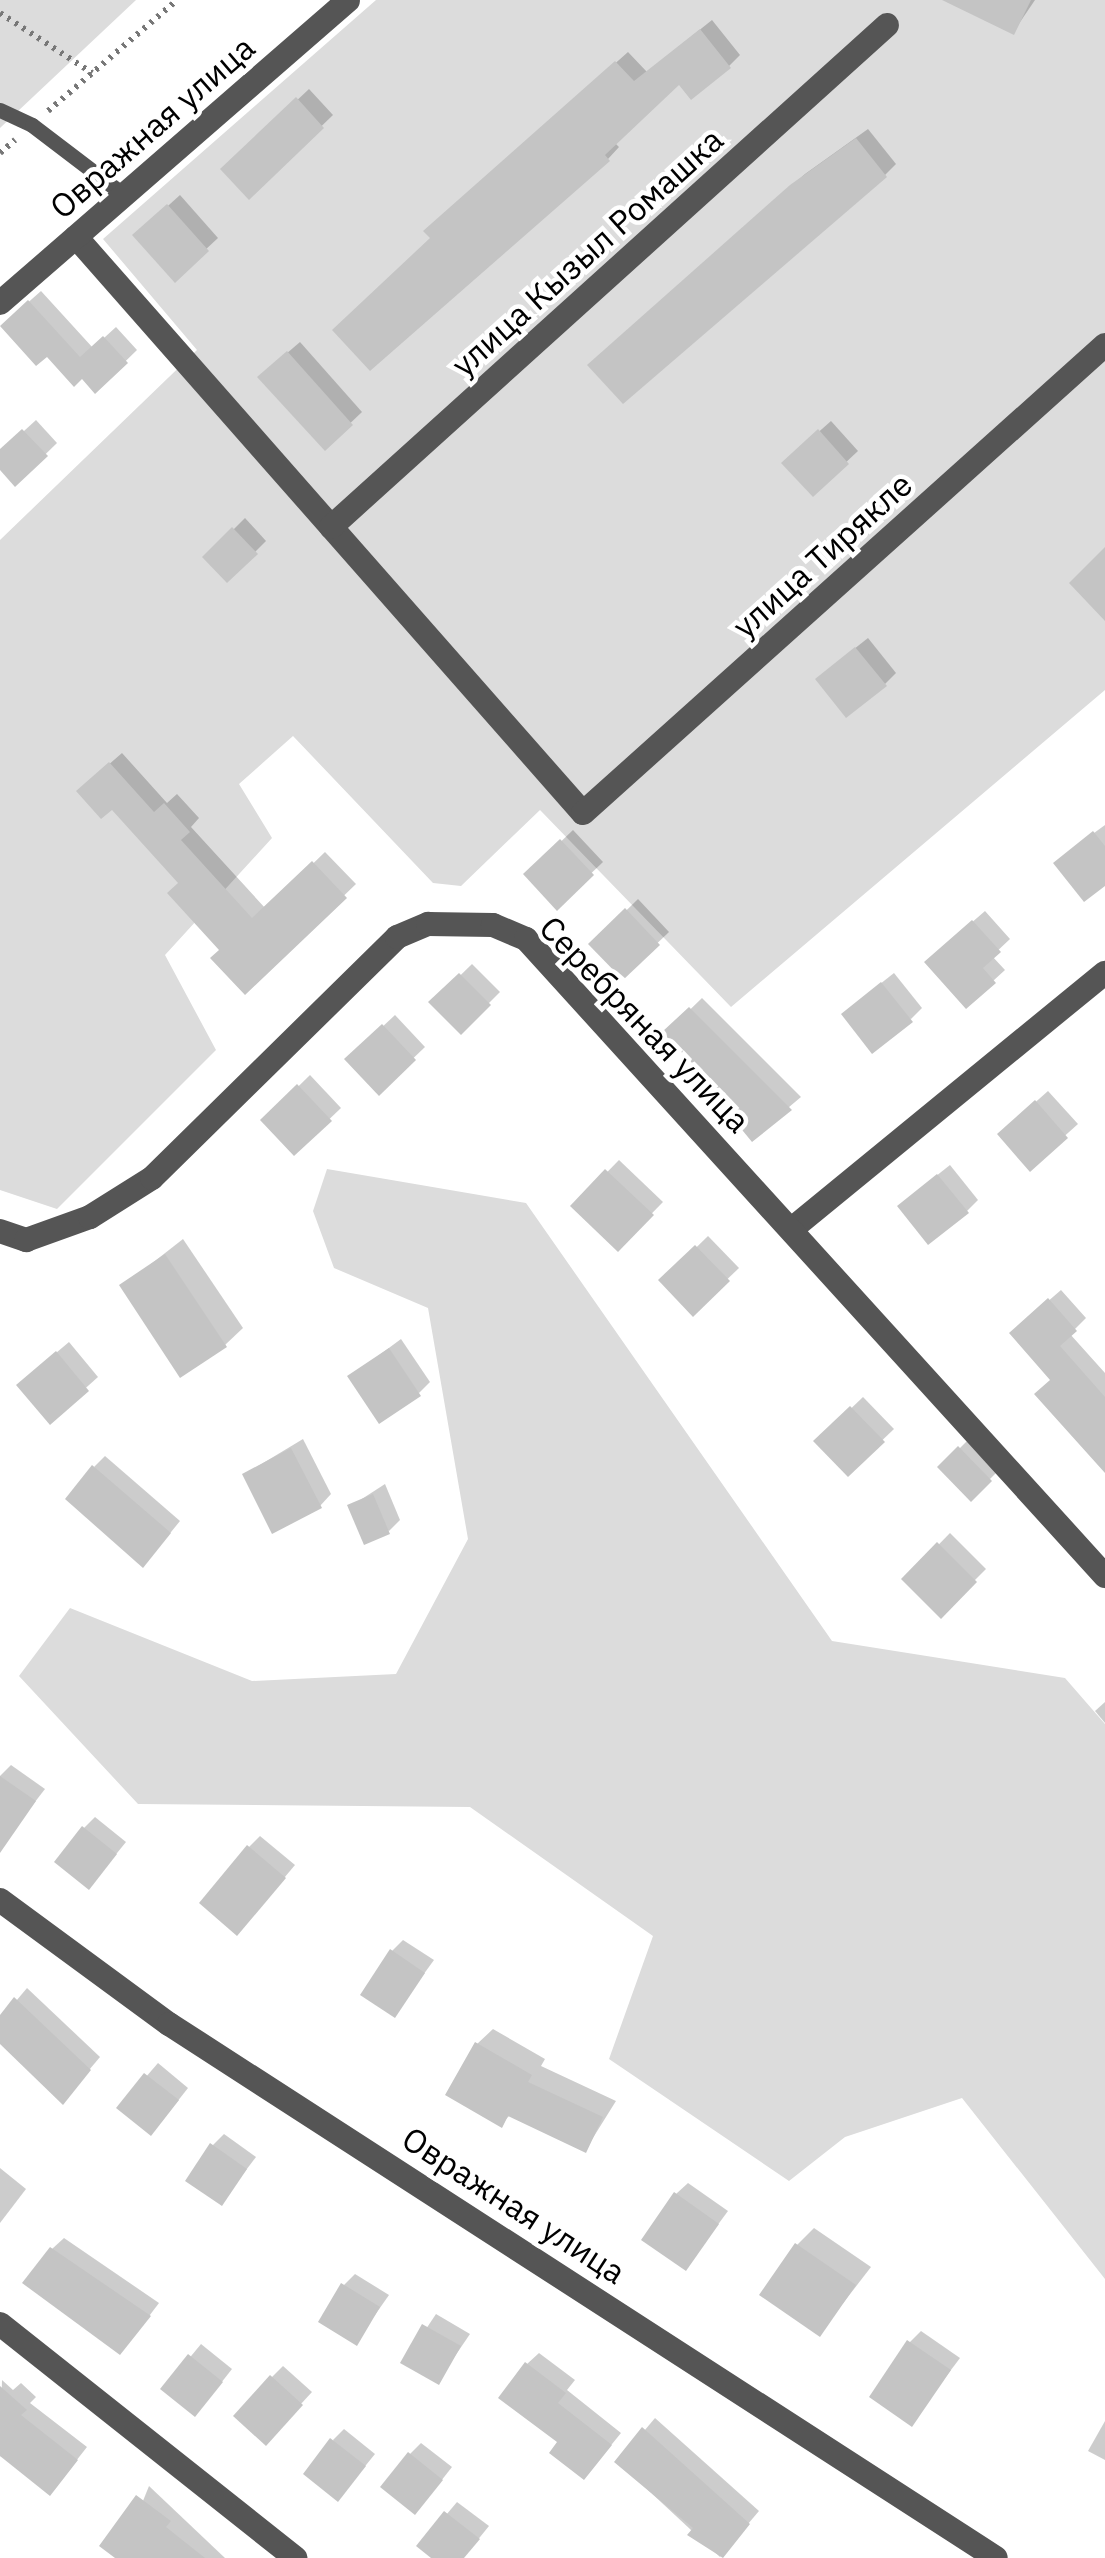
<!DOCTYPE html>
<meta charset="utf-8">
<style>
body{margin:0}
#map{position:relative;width:1105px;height:2558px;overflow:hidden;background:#fff;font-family:"IBM Plex Sans",sans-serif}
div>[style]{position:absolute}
.green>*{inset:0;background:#dcdcdc}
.shadow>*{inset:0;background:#0003}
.building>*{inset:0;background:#c4c4c4}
.path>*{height:6px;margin-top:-3px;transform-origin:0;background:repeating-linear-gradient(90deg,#777 0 3px,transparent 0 9px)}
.lane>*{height:15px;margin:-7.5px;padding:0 7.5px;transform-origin:7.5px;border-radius:7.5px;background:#555}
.street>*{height:24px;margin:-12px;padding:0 12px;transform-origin:12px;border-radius:12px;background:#555}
span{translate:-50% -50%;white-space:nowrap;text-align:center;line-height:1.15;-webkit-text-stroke:9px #fff;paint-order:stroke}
.street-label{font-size:33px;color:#000}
</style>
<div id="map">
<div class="green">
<div style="clip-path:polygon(0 0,136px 0,0 128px)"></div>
<div style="clip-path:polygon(376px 0,1105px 0,1105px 690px,731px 1007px,540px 810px,461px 886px,433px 883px,293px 736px,239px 784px,272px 838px,165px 955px,216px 1050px,57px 1209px,0 1190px,0 540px,197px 350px,103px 239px)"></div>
<div style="clip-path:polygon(327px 1169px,526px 1203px,832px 1641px,1065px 1678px,1105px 1724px,1105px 2279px,962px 2098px,845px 2137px,789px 2181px,609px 2059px,653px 1936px,470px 1807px,138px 1804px,19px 1676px,70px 1608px,252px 1681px,396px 1674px,468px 1539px,428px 1308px,334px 1268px,313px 1211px)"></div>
</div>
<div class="shadow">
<div style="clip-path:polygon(971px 0,1035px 0,1014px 31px)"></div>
<div style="clip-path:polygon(712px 20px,740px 55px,729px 66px,679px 81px,614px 142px,619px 147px,608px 159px,434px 238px,439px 220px,628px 52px,647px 72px)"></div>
<div style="clip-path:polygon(309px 89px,333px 115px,249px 196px,224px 169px)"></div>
<div style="clip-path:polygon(868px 129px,896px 164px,885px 175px,602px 354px,805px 174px)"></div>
<div style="clip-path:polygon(180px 195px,218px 238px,175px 278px,148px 224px)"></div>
<div style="clip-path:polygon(41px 291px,93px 348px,116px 327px,137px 350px,96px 390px,15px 314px)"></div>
<div style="clip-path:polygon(300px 342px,362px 412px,325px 447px,272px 366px)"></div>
<div style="clip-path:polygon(36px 420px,57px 443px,16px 483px,0 466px,0 453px)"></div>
<div style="clip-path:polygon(831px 421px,858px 451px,813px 493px,796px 452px)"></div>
<div style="clip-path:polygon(245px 518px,266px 541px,228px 579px,206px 557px)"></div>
<div style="clip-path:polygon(868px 638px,896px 673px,885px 684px,830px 668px)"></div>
<div style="clip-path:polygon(122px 753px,167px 803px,177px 794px,199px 818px,191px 827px,266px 909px,325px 852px,356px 884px,245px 991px,182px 883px,91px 780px)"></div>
<div style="clip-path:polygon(1105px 825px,1105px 884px,1068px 852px)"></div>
<div style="clip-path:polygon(573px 830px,603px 862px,557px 906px,527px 874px)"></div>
<div style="clip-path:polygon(638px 899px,669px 932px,623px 976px,592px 944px)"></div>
<div style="clip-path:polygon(985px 911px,1010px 939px,992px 956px,1005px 970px,993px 981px,939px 951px)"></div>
<div style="clip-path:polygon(472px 964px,500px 992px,461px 1031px,433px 1002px)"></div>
<div style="clip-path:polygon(894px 973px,922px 1008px,911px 1019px,856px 1003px)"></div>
<div style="clip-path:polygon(702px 998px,801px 1097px,752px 1138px,729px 1098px,667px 1032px)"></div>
<div style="clip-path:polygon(395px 1015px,425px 1047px,379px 1091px,348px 1059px)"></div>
<div style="clip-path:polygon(310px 1075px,341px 1108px,295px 1152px,264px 1120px)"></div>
<div style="clip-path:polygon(1048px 1091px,1078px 1124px,1030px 1167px,1012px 1123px)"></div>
<div style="clip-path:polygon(619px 1160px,663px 1202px,618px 1248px,574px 1206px)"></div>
<div style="clip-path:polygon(950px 1165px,978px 1200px,967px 1211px,912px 1195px)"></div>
<div style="clip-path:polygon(708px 1236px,739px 1268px,693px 1312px,663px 1280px)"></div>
<div style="clip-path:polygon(183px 1239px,243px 1328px,225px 1345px,123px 1286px)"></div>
<div style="clip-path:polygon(1061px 1290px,1086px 1318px,1070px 1334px,1105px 1373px,1105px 1469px,1024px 1322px)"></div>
<div style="clip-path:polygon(401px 1339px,430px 1382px,419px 1393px,351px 1376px)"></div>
<div style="clip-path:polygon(69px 1342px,98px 1377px,50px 1420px,31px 1374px)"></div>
<div style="clip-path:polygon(863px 1397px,894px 1429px,848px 1473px,817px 1441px)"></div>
<div style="clip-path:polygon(971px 1437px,1001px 1468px,971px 1498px,941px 1467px)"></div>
<div style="clip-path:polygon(303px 1439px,331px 1494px,320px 1506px,245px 1474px)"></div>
<div style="clip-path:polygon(105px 1456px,180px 1521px,154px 1553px,94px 1467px)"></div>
<div style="clip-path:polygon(385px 1484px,400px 1520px,389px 1531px,351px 1506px)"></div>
<div style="clip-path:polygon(950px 1533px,986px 1569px,941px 1614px,905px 1579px)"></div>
<div style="clip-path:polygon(1105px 1702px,1105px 1723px,1095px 1711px)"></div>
<div style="clip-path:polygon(11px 1765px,45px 1789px,7px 1838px,0 1834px,0 1776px)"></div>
<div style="clip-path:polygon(95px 1817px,126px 1842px,100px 1874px,84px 1828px)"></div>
<div style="clip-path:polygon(260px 1836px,295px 1865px,248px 1921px,249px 1847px)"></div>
<div style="clip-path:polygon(403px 1940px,434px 1960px,394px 2015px,392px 1951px)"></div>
<div style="clip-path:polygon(27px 1988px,100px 2057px,63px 2101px,0 2040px,0 2020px)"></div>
<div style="clip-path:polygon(493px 2029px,545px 2059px,541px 2066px,616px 2101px,586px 2149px,511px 2114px,501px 2124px,477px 2044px)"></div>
<div style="clip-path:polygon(158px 2063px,188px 2088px,162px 2121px,120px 2107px)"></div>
<div style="clip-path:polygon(224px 2134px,256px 2157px,221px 2203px,213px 2145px)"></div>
<div style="clip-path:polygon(0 2168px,26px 2189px,0 2223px)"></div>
<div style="clip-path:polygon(688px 2183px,728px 2211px,686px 2268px,676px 2194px)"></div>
<div style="clip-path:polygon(814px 2228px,871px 2267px,820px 2333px,797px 2245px)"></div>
<div style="clip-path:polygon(64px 2238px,159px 2303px,131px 2340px,52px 2249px)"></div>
<div style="clip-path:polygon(355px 2274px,389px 2295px,356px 2342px,344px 2285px)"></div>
<div style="clip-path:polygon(436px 2314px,470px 2334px,438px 2381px,404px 2362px)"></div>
<div style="clip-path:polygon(921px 2331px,960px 2358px,911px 2423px,910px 2342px)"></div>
<div style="clip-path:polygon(201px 2344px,232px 2369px,206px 2402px,164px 2389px)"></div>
<div style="clip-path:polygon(539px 2353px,575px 2380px,567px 2390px,621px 2433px,595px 2465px,561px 2442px,527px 2364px)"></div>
<div style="clip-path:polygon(283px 2366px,312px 2392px,266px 2442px,272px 2377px)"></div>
<div style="clip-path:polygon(2px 2380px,13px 2390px,21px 2383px,36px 2397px,30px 2403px,87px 2447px,61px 2480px,0 2456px)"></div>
<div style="clip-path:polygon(655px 2418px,759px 2511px,720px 2557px,618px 2462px)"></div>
<div style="clip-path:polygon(1105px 2421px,1105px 2460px,1088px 2451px)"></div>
<div style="clip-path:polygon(344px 2429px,375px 2454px,349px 2486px,333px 2440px)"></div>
<div style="clip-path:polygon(421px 2443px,452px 2467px,426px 2500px,410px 2454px)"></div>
<div style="clip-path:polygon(149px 2486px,225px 2558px,120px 2558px)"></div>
<div style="clip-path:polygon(457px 2502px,489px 2526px,463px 2558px,436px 2558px,420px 2546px)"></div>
</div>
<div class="building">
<div style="clip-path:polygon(942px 0,1031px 0,1014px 35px)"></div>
<div style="clip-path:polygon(700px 29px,731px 68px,691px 100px,679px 85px,605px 155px,610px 161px,370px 371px,332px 330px,430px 238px,423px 231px,615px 61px,634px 81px)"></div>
<div style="clip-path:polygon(296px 97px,324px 128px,249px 200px,220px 169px)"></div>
<div style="clip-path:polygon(856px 138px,887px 177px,623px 404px,587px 365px,790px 185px)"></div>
<div style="clip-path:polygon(167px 204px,209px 251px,175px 283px,132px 235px)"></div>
<div style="clip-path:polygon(28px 300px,80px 357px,103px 336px,128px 363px,95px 394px,82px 379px,74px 387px,47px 357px,36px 366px,0 326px)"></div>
<div style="clip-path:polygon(287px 351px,353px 425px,325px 451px,257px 377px)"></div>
<div style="clip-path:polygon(22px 429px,48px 456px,15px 487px,0 470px,0 449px)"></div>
<div style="clip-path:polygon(818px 429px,849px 464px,813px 497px,781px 463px)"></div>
<div style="clip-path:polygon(232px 527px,258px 554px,227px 583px,202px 557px)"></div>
<div style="clip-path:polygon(1105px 547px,1105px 621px,1069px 583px)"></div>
<div style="clip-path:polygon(855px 647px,887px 686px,846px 718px,815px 679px)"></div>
<div style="clip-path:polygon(109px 762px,154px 812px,164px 803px,190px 832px,181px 840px,252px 918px,312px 861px,347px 898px,245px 995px,210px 958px,219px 950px,167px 893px,178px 883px,112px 810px,101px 819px,76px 791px)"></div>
<div style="clip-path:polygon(1093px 831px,1105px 846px,1105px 886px,1084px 902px,1053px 863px)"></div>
<div style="clip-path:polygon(560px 839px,594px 875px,557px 911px,523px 874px)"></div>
<div style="clip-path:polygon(625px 908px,660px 945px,623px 980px,588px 944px)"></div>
<div style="clip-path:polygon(972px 920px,1001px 952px,983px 968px,996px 983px,966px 1009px,924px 962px)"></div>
<div style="clip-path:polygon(459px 973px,491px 1005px,461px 1035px,428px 1002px)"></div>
<div style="clip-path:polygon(881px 982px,913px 1022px,872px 1054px,841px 1014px)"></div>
<div style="clip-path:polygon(689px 1007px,792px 1110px,752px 1142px,720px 1103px,726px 1098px,662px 1032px)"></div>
<div style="clip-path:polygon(382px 1024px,416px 1060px,379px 1096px,344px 1059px)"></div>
<div style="clip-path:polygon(297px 1084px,332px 1121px,294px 1156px,260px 1120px)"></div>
<div style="clip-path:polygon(1035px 1100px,1068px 1138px,1030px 1172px,997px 1134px)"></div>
<div style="clip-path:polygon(605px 1169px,654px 1215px,618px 1252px,570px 1206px)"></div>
<div style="clip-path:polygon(937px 1174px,969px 1213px,928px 1245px,897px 1206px)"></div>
<div style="clip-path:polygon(695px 1245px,730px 1281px,693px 1317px,658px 1280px)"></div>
<div style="clip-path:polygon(165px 1254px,227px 1347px,180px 1378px,119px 1285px)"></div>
<div style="clip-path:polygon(1048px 1298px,1077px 1331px,1060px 1346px,1105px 1397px,1105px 1473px,1034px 1394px,1050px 1380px,1009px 1333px)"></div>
<div style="clip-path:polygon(389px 1348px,421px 1396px,379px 1424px,347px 1376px)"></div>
<div style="clip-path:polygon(56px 1351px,89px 1391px,50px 1425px,16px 1385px)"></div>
<div style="clip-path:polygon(850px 1406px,885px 1442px,848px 1477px,813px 1441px)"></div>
<div style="clip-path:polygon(958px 1446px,992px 1481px,971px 1502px,937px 1467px)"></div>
<div style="clip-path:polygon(291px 1448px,322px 1508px,272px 1534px,242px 1474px)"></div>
<div style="clip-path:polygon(92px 1465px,171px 1533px,143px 1568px,65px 1499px)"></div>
<div style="clip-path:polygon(373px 1494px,390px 1534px,364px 1545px,347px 1505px)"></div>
<div style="clip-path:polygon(937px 1542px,977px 1582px,941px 1619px,901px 1579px)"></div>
<div style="clip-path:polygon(0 1776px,36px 1801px,0 1853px)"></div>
<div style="clip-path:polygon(82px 1826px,117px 1854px,89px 1890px,54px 1862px)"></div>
<div style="clip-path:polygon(247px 1845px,286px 1878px,237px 1936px,199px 1903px)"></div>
<div style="clip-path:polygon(390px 1949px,425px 1973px,395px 2018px,360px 1995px)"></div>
<div style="clip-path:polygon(14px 1997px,91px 2070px,63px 2105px,0 2044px,0 2015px)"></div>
<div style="clip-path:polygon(475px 2042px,532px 2075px,528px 2082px,603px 2117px,586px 2153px,508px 2116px,502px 2128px,445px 2095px)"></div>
<div style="clip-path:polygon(144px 2073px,179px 2100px,151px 2136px,116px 2108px)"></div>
<div style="clip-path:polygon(210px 2143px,247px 2169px,222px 2206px,185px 2181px)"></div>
<div style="clip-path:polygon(674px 2192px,719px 2224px,686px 2271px,641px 2240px)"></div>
<div style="clip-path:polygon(795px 2243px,856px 2285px,820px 2337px,759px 2295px)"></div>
<div style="clip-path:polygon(50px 2247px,151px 2316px,120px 2355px,22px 2283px)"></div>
<div style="clip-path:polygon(341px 2283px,380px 2307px,357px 2346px,318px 2322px)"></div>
<div style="clip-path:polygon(422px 2324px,461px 2346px,439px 2385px,400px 2363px)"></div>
<div style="clip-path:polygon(907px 2340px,951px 2370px,912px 2427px,869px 2397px)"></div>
<div style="clip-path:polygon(188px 2354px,223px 2382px,195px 2417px,160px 2389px)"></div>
<div style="clip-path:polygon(525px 2362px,566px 2393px,558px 2403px,612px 2445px,584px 2480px,549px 2453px,557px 2442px,498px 2398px)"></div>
<div style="clip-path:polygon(270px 2375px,303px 2405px,266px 2446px,233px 2416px)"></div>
<div style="clip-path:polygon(0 2386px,27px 2410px,21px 2415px,78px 2460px,50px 2496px,0 2456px)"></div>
<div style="clip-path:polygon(642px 2427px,750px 2524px,723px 2558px,687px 2535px,693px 2528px,614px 2462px)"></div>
<div style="clip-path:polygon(330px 2438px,366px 2466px,338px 2502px,303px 2474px)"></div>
<div style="clip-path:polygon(408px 2452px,443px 2480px,415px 2515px,380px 2487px)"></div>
<div style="clip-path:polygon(136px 2495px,171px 2521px,166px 2527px,205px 2558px,115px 2558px,99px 2546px)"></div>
<div style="clip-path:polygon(444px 2511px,480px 2539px,464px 2558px,431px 2558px,416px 2546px)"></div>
</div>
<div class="path">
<div style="left:0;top:13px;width:110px;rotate:33.1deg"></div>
<div style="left:48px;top:111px;width:170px;rotate:-40.7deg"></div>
<div style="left:0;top:153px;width:20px;rotate:-41deg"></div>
</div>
<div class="lane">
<div style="left:0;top:110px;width:35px;rotate:25deg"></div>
<div style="left:32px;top:125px;width:116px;rotate:37.3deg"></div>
</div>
<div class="street">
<div style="left:76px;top:237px;width:767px;rotate:48.65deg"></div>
<div style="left:583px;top:813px;width:701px;rotate:-41.88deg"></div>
<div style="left:0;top:303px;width:461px;rotate:-41deg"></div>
<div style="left:331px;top:527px;width:749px;rotate:-42.08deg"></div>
<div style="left:793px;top:1228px;width:403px;rotate:-39.3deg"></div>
<div style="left:0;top:1231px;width:28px;rotate:19deg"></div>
<div style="left:26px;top:1240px;width:68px;rotate:-19.8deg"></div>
<div style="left:90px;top:1217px;width:73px;rotate:-32.2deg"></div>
<div style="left:152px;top:1178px;width:344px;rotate:-44.5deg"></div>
<div style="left:397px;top:937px;width:34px;rotate:-23deg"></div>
<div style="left:428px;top:924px;width:65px;rotate:0.9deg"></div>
<div style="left:493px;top:925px;width:36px;rotate:23deg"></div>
<div style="left:526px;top:939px;width:861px;rotate:47.73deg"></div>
<div style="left:0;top:1900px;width:210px;rotate:36.3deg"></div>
<div style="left:169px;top:2024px;width:984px;rotate:32.85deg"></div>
<div style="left:0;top:2324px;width:377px;rotate:38.4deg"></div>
</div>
<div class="street-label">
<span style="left:152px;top:127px;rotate:-41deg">Овражная улица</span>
<span style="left:587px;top:252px;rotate:-42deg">улица Кызыл Ромашка</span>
<span style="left:822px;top:555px;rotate:-42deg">улица Тирякле</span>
<span style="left:645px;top:1024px;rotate:46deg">Серебряная улица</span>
<span style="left:514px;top:2205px;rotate:33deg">Овражная улица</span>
</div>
</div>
